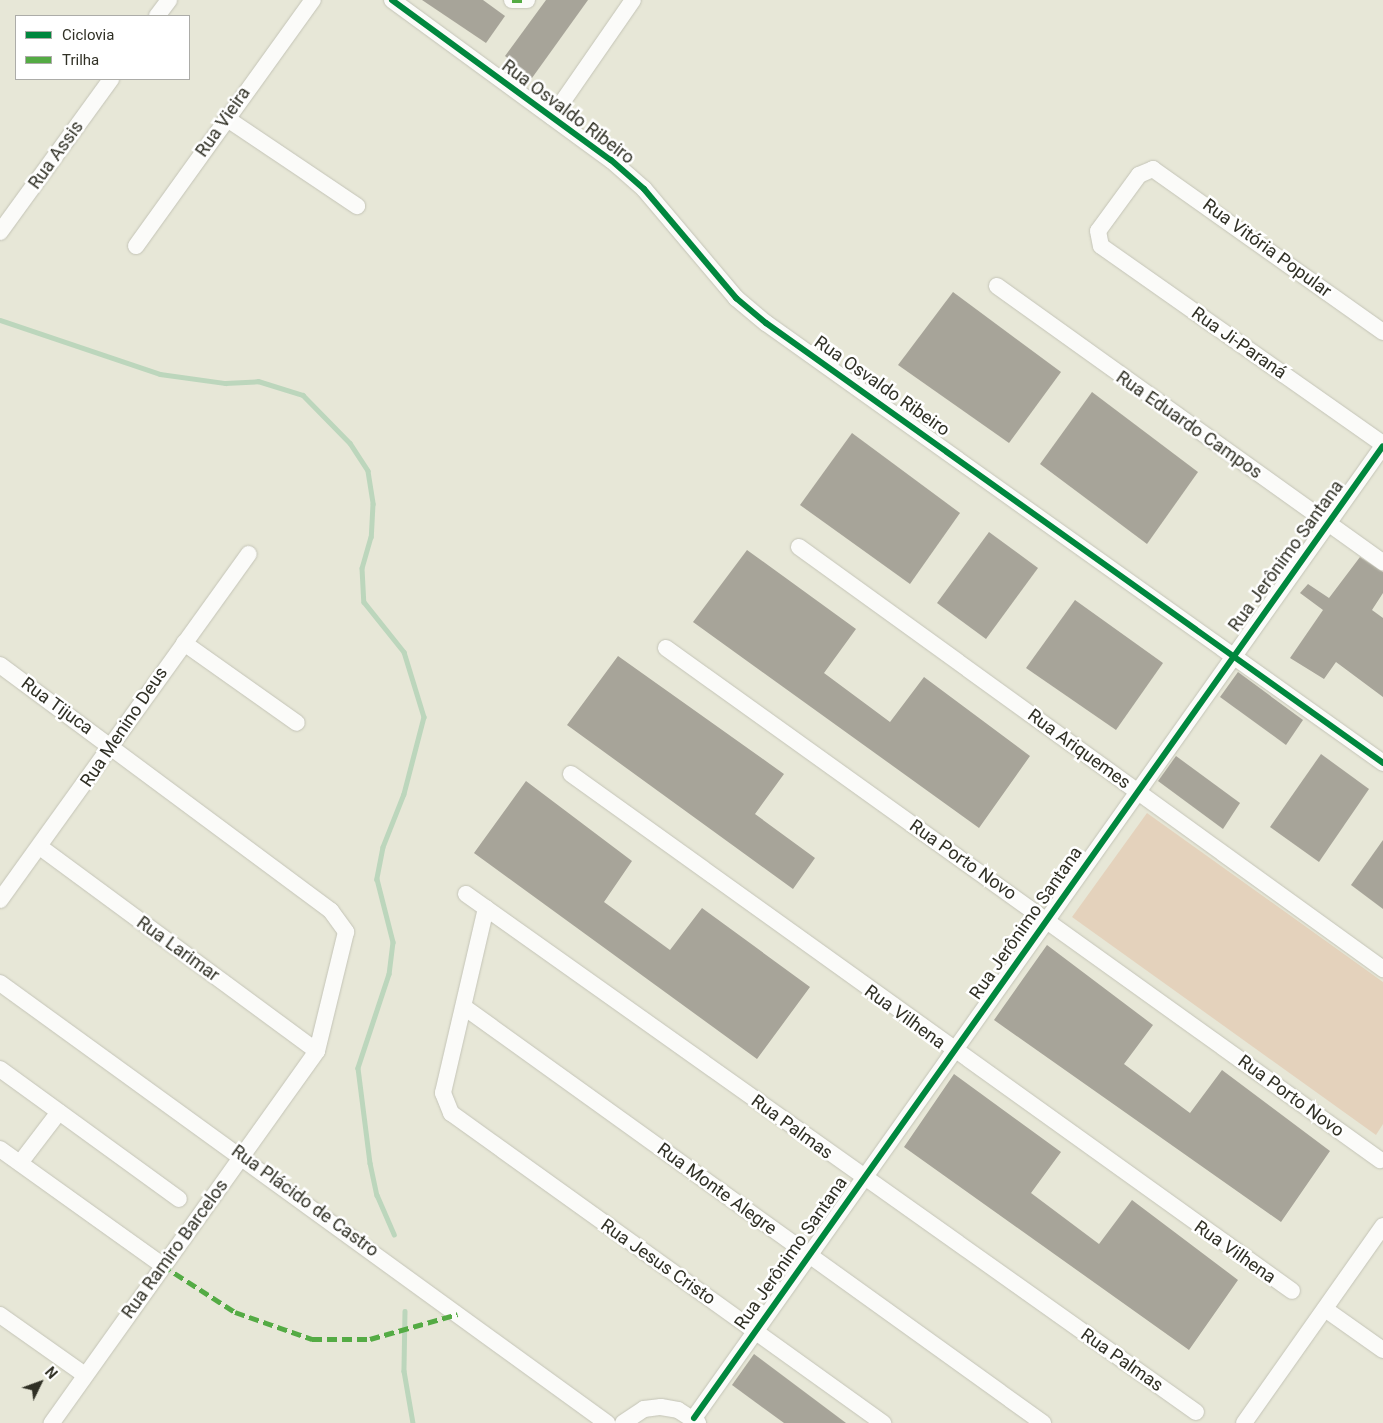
<!DOCTYPE html>
<meta charset="utf-8">
<style>
body{margin:0}
#map{position:relative;width:1383px;height:1423px;overflow:hidden;background:#e7e7d7;font-family:Roboto,sans-serif}
div>[style]{position:absolute}
.green>*{inset:0;background:#e4d2bc}
.stream>*{height:4.5px;margin:-2.25px;padding:0 2.25px;transform-origin:2.25px;border-radius:2.25px;background:#bcd6bc}
.building>*{inset:0;background:#a7a499}
.roads{filter:drop-shadow(0 0 1px #c4c4b7) drop-shadow(0 0 1px #c4c4b7)}
.minor>*{height:16px;margin:-8px;padding:0 8px;transform-origin:8px;border-radius:8px;background:#fbfbf9}
.quiet>*{height:5px;margin-top:-2.5px;transform-origin:0;background:repeating-linear-gradient(90deg,#54ab44 0 10px,transparent 0 15px)}
.cycleway>*{height:6px;margin:-3px;padding:0 3px;transform-origin:3px;border-radius:3px;background:#00873e}
span{translate:-50% -50%;white-space:nowrap;text-align:center;line-height:1.15;-webkit-text-stroke:5px #fff;paint-order:stroke}
.street-label{font-size:18px;color:#303025}
.legend{position:absolute;left:15px;top:15px;width:175px;height:65px;box-sizing:border-box;background:#fff;border:1px solid #acaca8;margin:0;padding:6px 9px;list-style:none;font-size:15px;color:#303025}
.legend li{display:flex;align-items:center;gap:10px;height:25px}
.legend b{width:25px;border:1px solid #acaca8}
.north{position:absolute;left:15px;top:1358px;width:50px;height:50px;-webkit-text-stroke:4px #fff;paint-order:stroke;rotate:48deg;font-size:14px;font-weight:700;line-height:20px;text-align:center;color:#303025}
.north::after{content:'';display:block;margin:auto;width:18px;height:22px;background:#303025;clip-path:polygon(50% 0,100% 100%,50% 72%,0 100%)}
</style>
<div id="map">
<div class="green">
<div style="clip-path:polygon(1147px 813px,1383px 982px,1383px 1124px,1376px 1135px,1072px 917px)"></div>
</div>
<div class="stream">
<div style="left:0;top:320px;width:169px;rotate:18.6deg"></div>
<div style="left:160px;top:374px;width:66px;rotate:7.9deg"></div>
<div style="left:225px;top:383px;width:33px;rotate:-3deg"></div>
<div style="left:258px;top:381px;width:47px;rotate:17.3deg"></div>
<div style="left:303px;top:395px;width:67px;rotate:45.6deg"></div>
<div style="left:350px;top:443px;width:33px;rotate:57deg"></div>
<div style="left:368px;top:471px;width:33px;rotate:81deg"></div>
<div style="left:373px;top:504px;width:33px;rotate:93deg"></div>
<div style="left:371px;top:537px;width:32px;rotate:106deg"></div>
<div style="left:362px;top:568px;width:34px;rotate:87deg"></div>
<div style="left:364px;top:602px;width:64px;rotate:51.3deg"></div>
<div style="left:404px;top:652px;width:68px;rotate:72.9deg"></div>
<div style="left:424px;top:717px;width:80px;rotate:104.6deg"></div>
<div style="left:404px;top:794px;width:57px;rotate:111.6deg"></div>
<div style="left:383px;top:847px;width:33px;rotate:101deg"></div>
<div style="left:377px;top:879px;width:65px;rotate:75.7deg"></div>
<div style="left:393px;top:942px;width:32px;rotate:97deg"></div>
<div style="left:389px;top:974px;width:99px;rotate:108.3deg"></div>
<div style="left:358px;top:1068px;width:96px;rotate:82.8deg"></div>
<div style="left:370px;top:1163px;width:33px;rotate:78deg"></div>
<div style="left:377px;top:1195px;width:43px;rotate:66.4deg"></div>
<div style="left:405px;top:1311px;width:60px;rotate:91deg"></div>
<div style="left:404px;top:1371px;width:53px;rotate:80.2deg"></div>
</div>
<div class="building">
<div style="clip-path:polygon(422px 0,483px 0,505px 16px,486px 43px)"></div>
<div style="clip-path:polygon(546px 0,588px 0,532px 78px,505px 56px)"></div>
<div style="clip-path:polygon(953px 292px,1061px 372px,1009px 443px,898px 365px)"></div>
<div style="clip-path:polygon(1092px 392px,1198px 472px,1147px 544px,1040px 464px)"></div>
<div style="clip-path:polygon(852px 433px,960px 513px,910px 584px,800px 505px)"></div>
<div style="clip-path:polygon(989px 532px,1038px 568px,986px 639px,937px 603px)"></div>
<div style="clip-path:polygon(747px 550px,856px 629px,824px 673px,890px 722px,924px 677px,1030px 756px,979px 828px,693px 622px)"></div>
<div style="clip-path:polygon(1360px 557px,1383px 572px,1383px 593px,1372px 610px,1383px 618px,1383px 697px,1336px 662px,1324px 679px,1290px 658px,1323px 610px,1300px 593px,1308px 584px,1329px 598px)"></div>
<div style="clip-path:polygon(1075px 600px,1163px 663px,1116px 730px,1026px 668px)"></div>
<div style="clip-path:polygon(618px 656px,784px 774px,755px 814px,815px 858px,793px 889px,567px 725px)"></div>
<div style="clip-path:polygon(1238px 672px,1303px 720px,1286px 745px,1220px 697px)"></div>
<div style="clip-path:polygon(1321px 754px,1369px 789px,1319px 862px,1270px 827px)"></div>
<div style="clip-path:polygon(1176px 756px,1240px 803px,1223px 829px,1158px 781px)"></div>
<div style="clip-path:polygon(526px 781px,632px 861px,604px 902px,670px 950px,702px 908px,810px 987px,757px 1059px,474px 853px)"></div>
<div style="clip-path:polygon(1383px 840px,1383px 909px,1351px 885px)"></div>
<div style="clip-path:polygon(1047px 945px,1153px 1025px,1124px 1064px,1190px 1113px,1222px 1070px,1330px 1151px,1281px 1222px,994px 1020px)"></div>
<div style="clip-path:polygon(954px 1074px,1061px 1152px,1031px 1193px,1099px 1244px,1132px 1200px,1238px 1280px,1189px 1350px,904px 1147px)"></div>
<div style="clip-path:polygon(754px 1354px,846px 1423px,784px 1423px,732px 1385px)"></div>
</div>
<div class="roads">
<div class="minor">
<div style="left:392px;top:0;width:271px;rotate:36.2deg"></div>
<div style="left:611px;top:160px;width:44px;rotate:41.3deg"></div>
<div style="left:644px;top:189px;width:143px;rotate:49.8deg"></div>
<div style="left:736px;top:298px;width:39px;rotate:40deg"></div>
<div style="left:766px;top:323px;width:758px;rotate:35.49deg"></div>
<div style="left:512px;top:0;width:15px"></div>
<div style="left:157px;top:16px;width:20px;rotate:-53deg"></div>
<div style="left:552px;top:117px;width:142px;rotate:-55.3deg"></div>
<div style="left:226px;top:118px;width:158px;rotate:33.9deg"></div>
<div style="left:0;top:232px;width:189px;rotate:-54deg"></div>
<div style="left:136px;top:246px;width:303px;rotate:-54.3deg"></div>
<div style="left:997px;top:286px;width:475px;rotate:35.6deg"></div>
<div style="left:1383px;top:332px;width:282px;rotate:-144.7deg"></div>
<div style="left:1153px;top:169px;width:15px;rotate:157deg"></div>
<div style="left:1139px;top:175px;width:69px;rotate:126.2deg"></div>
<div style="left:1098px;top:231px;width:15px;rotate:79deg"></div>
<div style="left:1101px;top:246px;width:345px;rotate:35.1deg"></div>
<div style="left:799px;top:547px;width:721px;rotate:35.85deg"></div>
<div style="left:184px;top:643px;width:138px;rotate:35.3deg"></div>
<div style="left:666px;top:648px;width:879px;rotate:35.64deg"></div>
<div style="left:0;top:665px;width:412px;rotate:36.6deg"></div>
<div style="left:331px;top:911px;width:26px;rotate:54deg"></div>
<div style="left:346px;top:932px;width:122px;rotate:103.7deg"></div>
<div style="left:317px;top:1051px;width:457px;rotate:125.5deg"></div>
<div style="left:571px;top:774px;width:887px;rotate:35.64deg"></div>
<div style="left:40px;top:847px;width:344px;rotate:36.4deg"></div>
<div style="left:466px;top:894px;width:895px;rotate:35.36deg"></div>
<div style="left:0;top:900px;width:426px;rotate:-54.3deg"></div>
<div style="left:486px;top:908px;width:190px;rotate:103.1deg"></div>
<div style="left:443px;top:1093px;width:22px;rotate:68deg"></div>
<div style="left:451px;top:1113px;width:532px;rotate:35.66deg"></div>
<div style="left:0;top:983px;width:750px;rotate:35.94deg"></div>
<div style="left:464px;top:1007px;width:713px;rotate:35.7deg"></div>
<div style="left:0;top:1069px;width:221px;rotate:36deg"></div>
<div style="left:0;top:1149px;width:199px;rotate:35.6deg"></div>
<div style="left:20px;top:1163px;width:64px;rotate:-52.6deg"></div>
<div style="left:1325px;top:1309px;width:71px;rotate:35.3deg"></div>
<div style="left:0;top:1315px;width:104px;rotate:35.2deg"></div>
<div style="left:694px;top:1418px;width:1191px;rotate:-54.67deg"></div>
<div style="left:623px;top:1423px;width:25px;rotate:-34deg"></div>
<div style="left:644px;top:1409px;width:17px;rotate:-7deg"></div>
<div style="left:661px;top:1407px;width:17px;rotate:10deg"></div>
<div style="left:678px;top:1410px;width:24px;rotate:33deg"></div>
<div style="left:1244px;top:1423px;width:241px;rotate:-54.8deg"></div>
</div>
</div>
<div class="quiet">
<div style="left:512px;top:0;width:15px"></div>
<div style="left:162px;top:1265px;width:87px;rotate:32.8deg"></div>
<div style="left:235px;top:1312px;width:82px;rotate:19.3deg"></div>
<div style="left:312px;top:1339px;width:58px"></div>
<div style="left:370px;top:1339px;width:91px;rotate:-15.9deg"></div>
</div>
<div class="cycleway">
<div style="left:392px;top:0;width:271px;rotate:36.2deg"></div>
<div style="left:611px;top:160px;width:44px;rotate:41.3deg"></div>
<div style="left:644px;top:189px;width:143px;rotate:49.8deg"></div>
<div style="left:736px;top:298px;width:39px;rotate:40deg"></div>
<div style="left:766px;top:323px;width:758px;rotate:35.49deg"></div>
<div style="left:694px;top:1418px;width:1191px;rotate:-54.67deg"></div>
</div>
<div class="street-label">
<span style="left:568px;top:112px;rotate:37deg">Rua Osvaldo Ribeiro</span>
<span style="left:223px;top:122px;rotate:-55deg">Rua Vieira</span>
<span style="left:56px;top:155px;rotate:-54deg">Rua Assis</span>
<span style="left:1267px;top:248px;rotate:36deg">Rua Vitória Popular</span>
<span style="left:1239px;top:343px;rotate:35deg">Rua Ji-Paraná</span>
<span style="left:882px;top:386px;rotate:35deg">Rua Osvaldo Ribeiro</span>
<span style="left:1189px;top:425px;rotate:35deg">Rua Eduardo Campos</span>
<span style="left:1286px;top:556px;rotate:-54deg">Rua Jerônimo Santana</span>
<span style="left:57px;top:706px;rotate:36deg">Rua Tijuca</span>
<span style="left:124px;top:727px;rotate:-56deg">Rua Menino Deus</span>
<span style="left:1079px;top:749px;rotate:36deg">Rua Ariquemes</span>
<span style="left:963px;top:860px;rotate:35deg">Rua Porto Novo</span>
<span style="left:1026px;top:923px;rotate:-55deg">Rua Jerônimo Santana</span>
<span style="left:178px;top:949px;rotate:36deg">Rua Larimar</span>
<span style="left:905px;top:1017px;rotate:36deg">Rua Vilhena</span>
<span style="left:1291px;top:1096px;rotate:36deg">Rua Porto Novo</span>
<span style="left:792px;top:1127px;rotate:36deg">Rua Palmas</span>
<span style="left:717px;top:1189px;rotate:36deg">Rua Monte Alegre</span>
<span style="left:305px;top:1201px;rotate:36deg">Rua Plácido de Castro</span>
<span style="left:175px;top:1249px;rotate:-54deg">Rua Ramiro Barcelos</span>
<span style="left:1235px;top:1252px;rotate:35deg">Rua Vilhena</span>
<span style="left:791px;top:1253px;rotate:-55deg">Rua Jerônimo Santana</span>
<span style="left:658px;top:1262px;rotate:35deg">Rua Jesus Cristo</span>
<span style="left:1122px;top:1360px;rotate:35deg">Rua Palmas</span>
</div>
<ul class="legend">
<li><b style="height:6px;background:#00873e"></b>Ciclovia</li>
<li><b style="height:6px;background:#54ab44"></b>Trilha</li>
</ul>
<div class="north">N</div>
</div>
